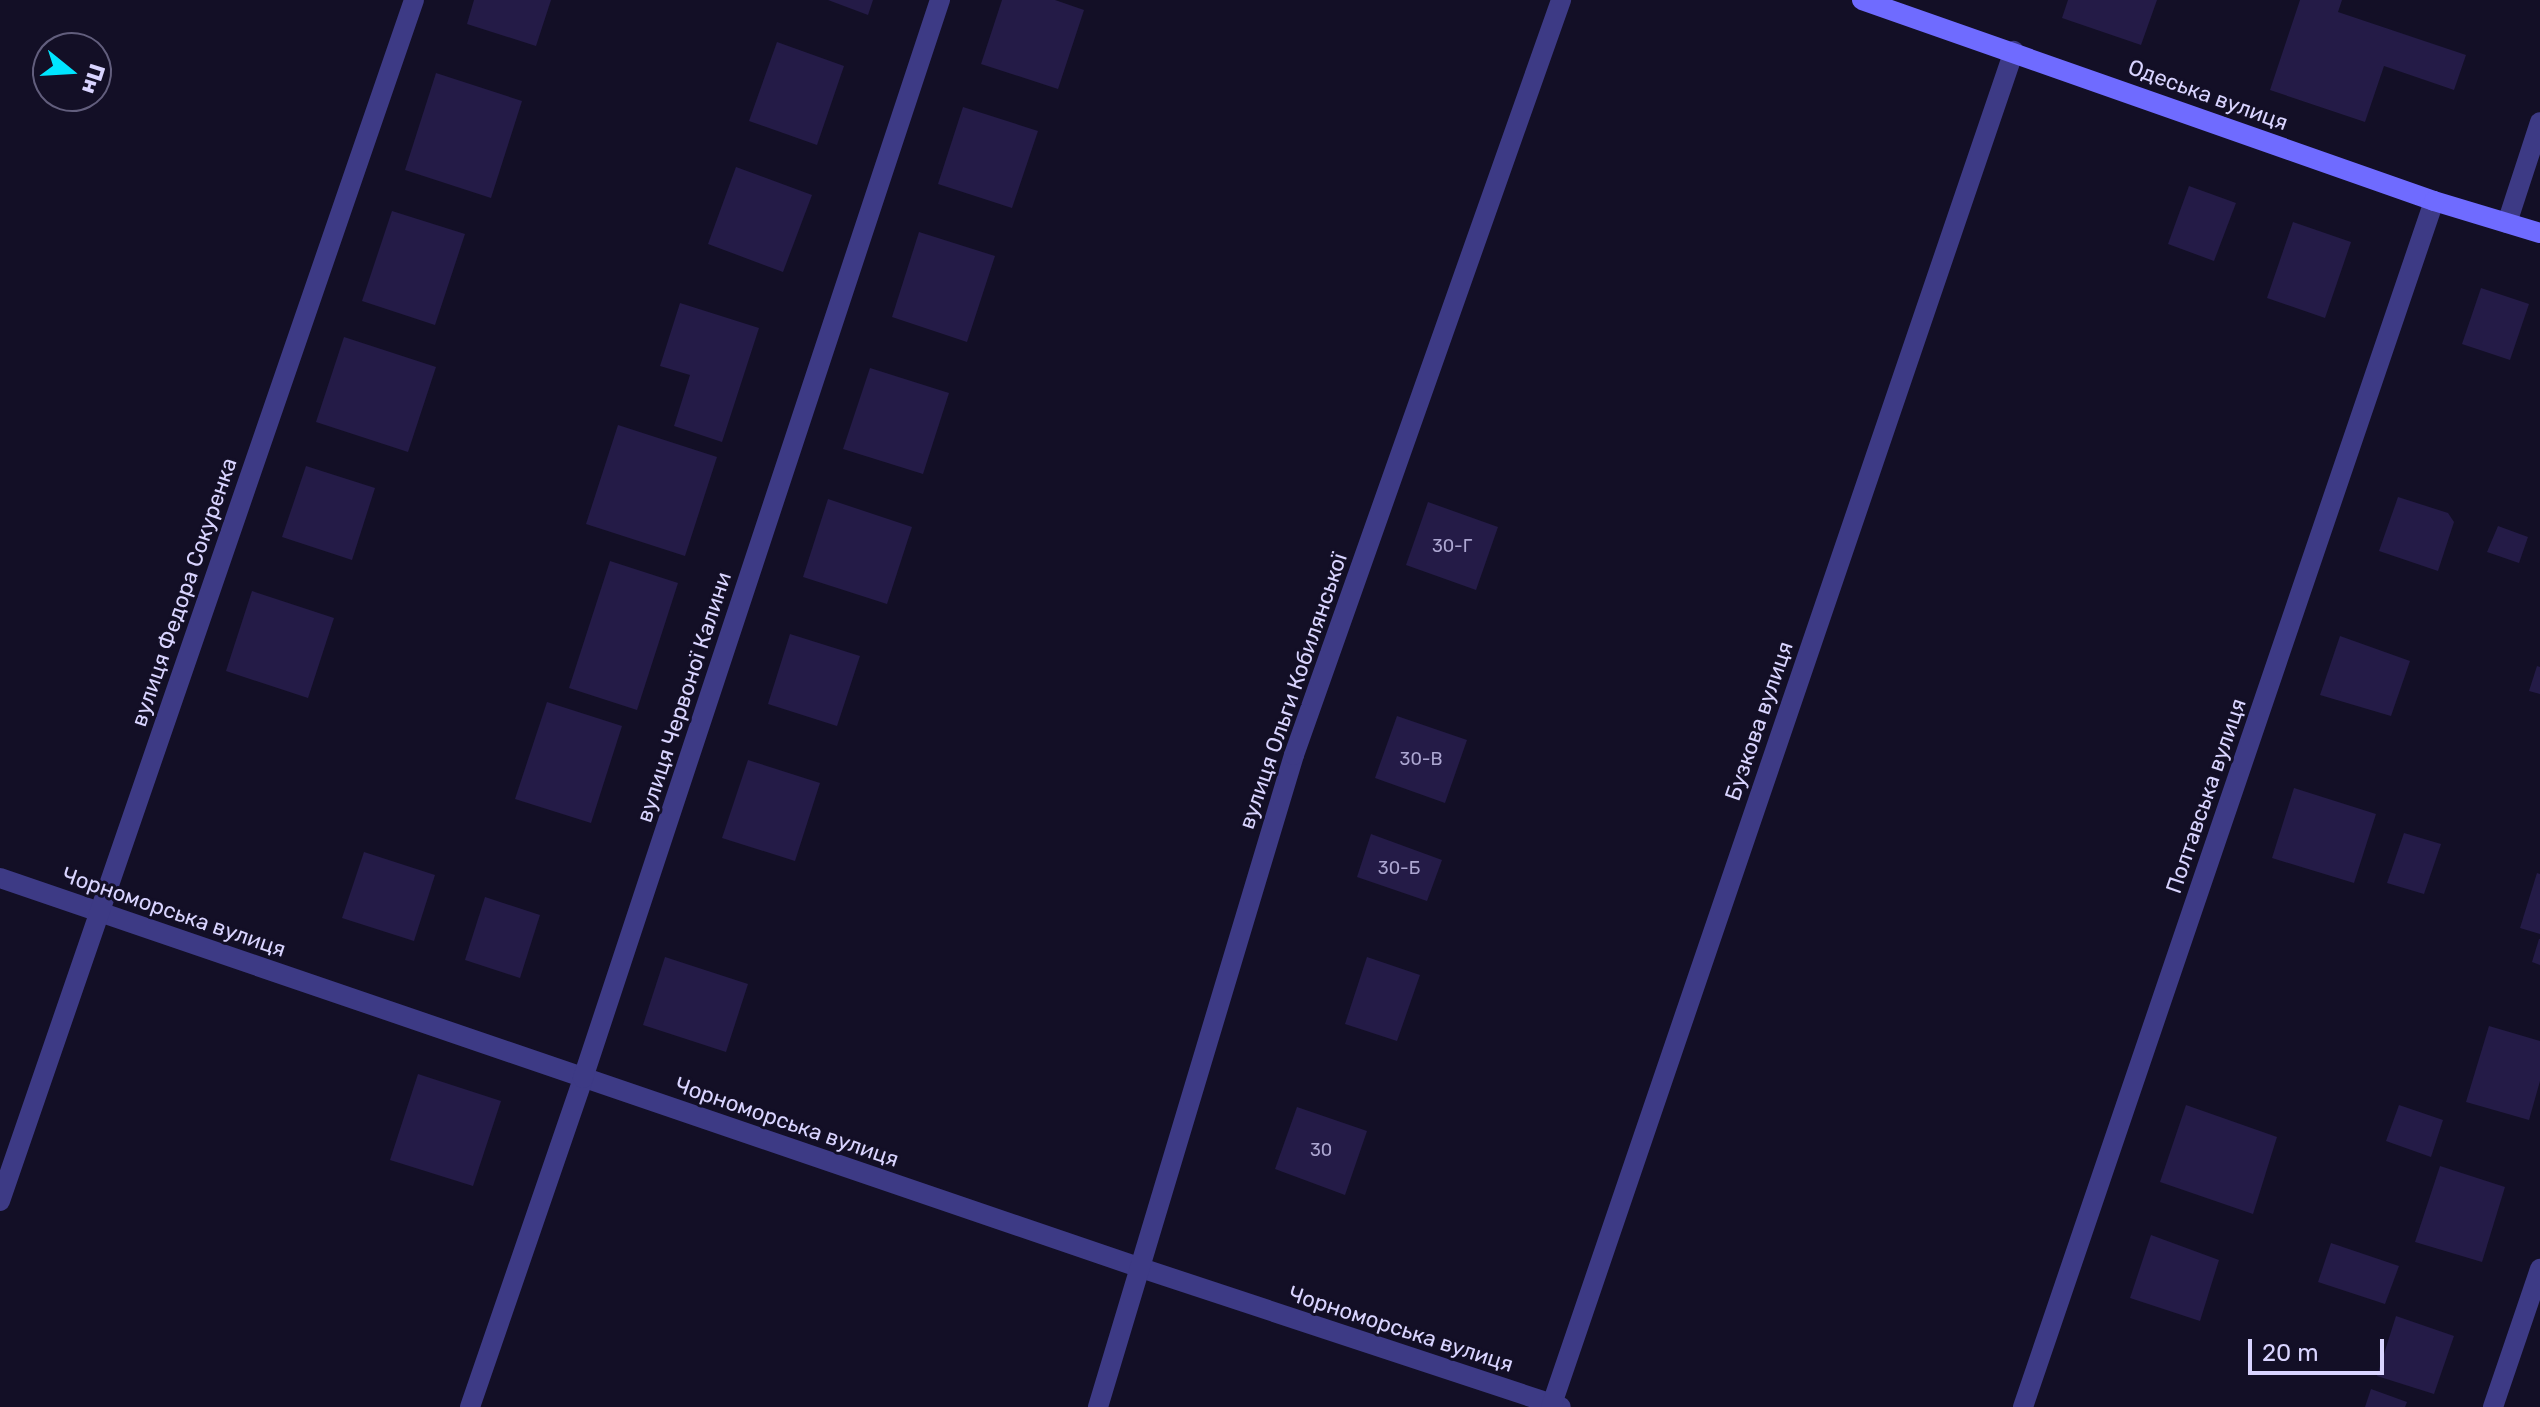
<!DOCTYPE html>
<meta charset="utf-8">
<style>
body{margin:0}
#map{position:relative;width:2540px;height:1407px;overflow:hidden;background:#130f26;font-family:Rubik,sans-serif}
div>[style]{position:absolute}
.building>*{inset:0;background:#241b47}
.lane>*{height:20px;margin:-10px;padding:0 10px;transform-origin:10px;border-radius:10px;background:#3d3a85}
.street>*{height:20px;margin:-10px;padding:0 10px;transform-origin:10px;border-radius:10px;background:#3d3a85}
.secondary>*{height:20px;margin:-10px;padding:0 10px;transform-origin:10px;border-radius:10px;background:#6f6bff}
span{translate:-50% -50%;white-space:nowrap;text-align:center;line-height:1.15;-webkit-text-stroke:6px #130f26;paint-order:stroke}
.number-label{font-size:18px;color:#aca6d1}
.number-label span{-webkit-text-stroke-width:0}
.street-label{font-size:22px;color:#d9d4ff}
.north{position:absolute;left:32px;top:32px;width:80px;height:80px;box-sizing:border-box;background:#130f26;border:2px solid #625e7d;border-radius:50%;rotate:108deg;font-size:22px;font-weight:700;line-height:32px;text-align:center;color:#d9d4ff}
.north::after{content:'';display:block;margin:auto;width:28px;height:36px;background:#00e5ff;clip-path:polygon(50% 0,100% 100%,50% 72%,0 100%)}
.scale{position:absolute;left:2248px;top:1339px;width:136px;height:36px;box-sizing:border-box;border:4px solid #d9d4ff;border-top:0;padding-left:10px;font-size:24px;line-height:28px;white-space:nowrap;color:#d9d4ff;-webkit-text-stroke:6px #130f26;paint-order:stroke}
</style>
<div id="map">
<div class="building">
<div style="clip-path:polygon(474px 0,551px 0,536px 46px,467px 24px)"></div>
<div style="clip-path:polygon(828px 0,873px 0,868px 15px)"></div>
<div style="clip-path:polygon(1002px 0,1055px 0,1084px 10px,1058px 89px,981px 64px)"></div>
<div style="clip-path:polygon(2068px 0,2157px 0,2141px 45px,2062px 18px)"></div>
<div style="clip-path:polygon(2300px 0,2342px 0,2338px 12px,2466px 55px,2454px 90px,2384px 66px,2365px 122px,2270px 90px)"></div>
<div style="clip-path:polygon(777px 42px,844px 66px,817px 145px,749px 121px)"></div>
<div style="clip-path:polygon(436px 73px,522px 101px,491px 198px,405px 170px)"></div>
<div style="clip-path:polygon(963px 107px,1038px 131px,1012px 208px,938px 184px)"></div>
<div style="clip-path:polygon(736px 167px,812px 195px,783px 272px,708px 244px)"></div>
<div style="clip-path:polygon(2189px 186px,2236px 203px,2214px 261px,2168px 244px)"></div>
<div style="clip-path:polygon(392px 211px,465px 234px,435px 325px,362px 301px)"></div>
<div style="clip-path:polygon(2293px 222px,2351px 242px,2325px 318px,2267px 298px)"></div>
<div style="clip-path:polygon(919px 232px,995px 256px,967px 342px,892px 317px)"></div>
<div style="clip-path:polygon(2481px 288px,2529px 304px,2510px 360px,2462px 344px)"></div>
<div style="clip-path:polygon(680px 303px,759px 328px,722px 442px,674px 426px,690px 375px,660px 366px)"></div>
<div style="clip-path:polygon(344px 337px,436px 367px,408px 452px,316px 422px)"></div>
<div style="clip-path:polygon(870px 368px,949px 393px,923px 474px,843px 449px)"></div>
<div style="clip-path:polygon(618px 425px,717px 457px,685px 556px,586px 524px)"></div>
<div style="clip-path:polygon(306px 466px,375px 488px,352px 560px,282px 537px)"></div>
<div style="clip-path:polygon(2398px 497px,2448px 513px,2454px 522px,2438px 571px,2379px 551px)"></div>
<div style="clip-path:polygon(828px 499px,912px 527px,887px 604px,803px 577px)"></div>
<div style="clip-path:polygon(1428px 502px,1498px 527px,1476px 590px,1406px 565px)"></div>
<div style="clip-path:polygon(2498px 526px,2528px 537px,2519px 563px,2487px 552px)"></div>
<div style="clip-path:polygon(610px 561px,678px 583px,637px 710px,569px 688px)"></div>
<div style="clip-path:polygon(252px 591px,334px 618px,308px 698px,226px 671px)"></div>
<div style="clip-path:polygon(790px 634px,860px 656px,837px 726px,768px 704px)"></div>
<div style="clip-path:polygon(2340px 636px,2410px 661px,2391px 716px,2320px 695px)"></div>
<div style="clip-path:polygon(2537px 666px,2540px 667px,2540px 694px,2529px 691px)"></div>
<div style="clip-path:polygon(547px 702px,622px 726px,591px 823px,515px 799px)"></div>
<div style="clip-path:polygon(1397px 716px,1467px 740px,1445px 803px,1375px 778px)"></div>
<div style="clip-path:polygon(748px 760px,820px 783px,795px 861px,722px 838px)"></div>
<div style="clip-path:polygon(2294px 788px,2376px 814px,2354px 883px,2272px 858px)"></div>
<div style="clip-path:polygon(2404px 833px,2441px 844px,2424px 894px,2387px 883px)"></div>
<div style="clip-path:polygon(1371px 834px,1442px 860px,1427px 901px,1357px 877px)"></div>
<div style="clip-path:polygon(364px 852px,435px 875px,414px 941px,342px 918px)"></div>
<div style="clip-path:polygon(2537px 873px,2540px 874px,2540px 934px,2520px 928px)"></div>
<div style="clip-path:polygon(485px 897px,540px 915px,520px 978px,465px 960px)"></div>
<div style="clip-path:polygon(2539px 939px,2540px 939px,2540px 965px,2532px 962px)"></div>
<div style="clip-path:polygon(665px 957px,748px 984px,726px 1052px,643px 1025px)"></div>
<div style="clip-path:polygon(1367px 957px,1420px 975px,1397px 1041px,1345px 1024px)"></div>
<div style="clip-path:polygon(2489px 1026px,2540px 1041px,2540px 1081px,2529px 1120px,2466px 1102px)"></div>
<div style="clip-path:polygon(418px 1074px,501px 1101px,473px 1186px,390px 1160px)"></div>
<div style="clip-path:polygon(2186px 1105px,2277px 1137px,2253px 1214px,2160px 1182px)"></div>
<div style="clip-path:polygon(2399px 1105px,2443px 1120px,2431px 1157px,2386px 1141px)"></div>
<div style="clip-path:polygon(1297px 1107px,1367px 1131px,1345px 1195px,1275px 1169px)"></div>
<div style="clip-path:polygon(2440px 1166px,2505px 1187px,2482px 1262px,2415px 1242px)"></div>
<div style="clip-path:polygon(2151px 1235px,2219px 1260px,2200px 1321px,2130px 1298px)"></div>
<div style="clip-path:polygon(2331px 1243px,2399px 1266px,2385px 1304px,2318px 1282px)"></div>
<div style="clip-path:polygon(2396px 1316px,2454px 1336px,2434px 1394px,2377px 1376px)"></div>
<div style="clip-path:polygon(2371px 1389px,2407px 1402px,2405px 1407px,2365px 1407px)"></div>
</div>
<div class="lane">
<div style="left:2507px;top:223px;width:106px;rotate:-71.9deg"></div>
</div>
<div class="street">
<div style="left:0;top:878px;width:1206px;rotate:18.87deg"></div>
<div style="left:1141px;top:1268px;width:442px;rotate:18.3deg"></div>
<div style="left:0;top:1201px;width:1270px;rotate:-70.98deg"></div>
<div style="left:470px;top:1407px;width:348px;rotate:-71deg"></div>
<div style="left:583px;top:1078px;width:1136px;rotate:-71.68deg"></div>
<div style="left:1098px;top:1407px;width:681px;rotate:-73.27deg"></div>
<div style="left:1294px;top:755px;width:801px;rotate:-70.52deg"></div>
<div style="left:1551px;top:1407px;width:1433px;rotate:-71.15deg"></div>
<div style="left:2023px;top:1407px;width:1274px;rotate:-71.18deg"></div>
<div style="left:2493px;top:1407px;width:146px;rotate:-71.2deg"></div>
</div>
<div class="secondary">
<div style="left:1862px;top:0;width:606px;rotate:19.36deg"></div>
<div style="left:2434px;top:201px;width:111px;rotate:16.8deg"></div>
</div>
<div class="number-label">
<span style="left:1452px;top:546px">30-Г</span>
<span style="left:1421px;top:759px">30-В</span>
<span style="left:1399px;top:868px">30-Б</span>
<span style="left:1321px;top:1150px">30</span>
</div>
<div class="street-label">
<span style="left:2208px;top:95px;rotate:20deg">Одеська вулиця</span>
<span style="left:184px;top:592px;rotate:-71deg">вулиця Федора Сокуренка</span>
<span style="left:1293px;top:691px;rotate:-71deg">вулиця Ольги Кобилянської</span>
<span style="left:684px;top:697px;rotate:-72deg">вулиця Червоної Калини</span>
<span style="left:1759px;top:721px;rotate:-71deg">Бузкова вулиця</span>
<span style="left:2206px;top:796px;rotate:-71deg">Полтавська вулиця</span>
<span style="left:174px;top:912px;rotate:19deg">Чорноморська вулиця</span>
<span style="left:787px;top:1122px;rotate:19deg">Чорноморська вулиця</span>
<span style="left:1401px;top:1329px;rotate:18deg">Чорноморська вулиця</span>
</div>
<div class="north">Пн</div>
<div class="scale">20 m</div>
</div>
